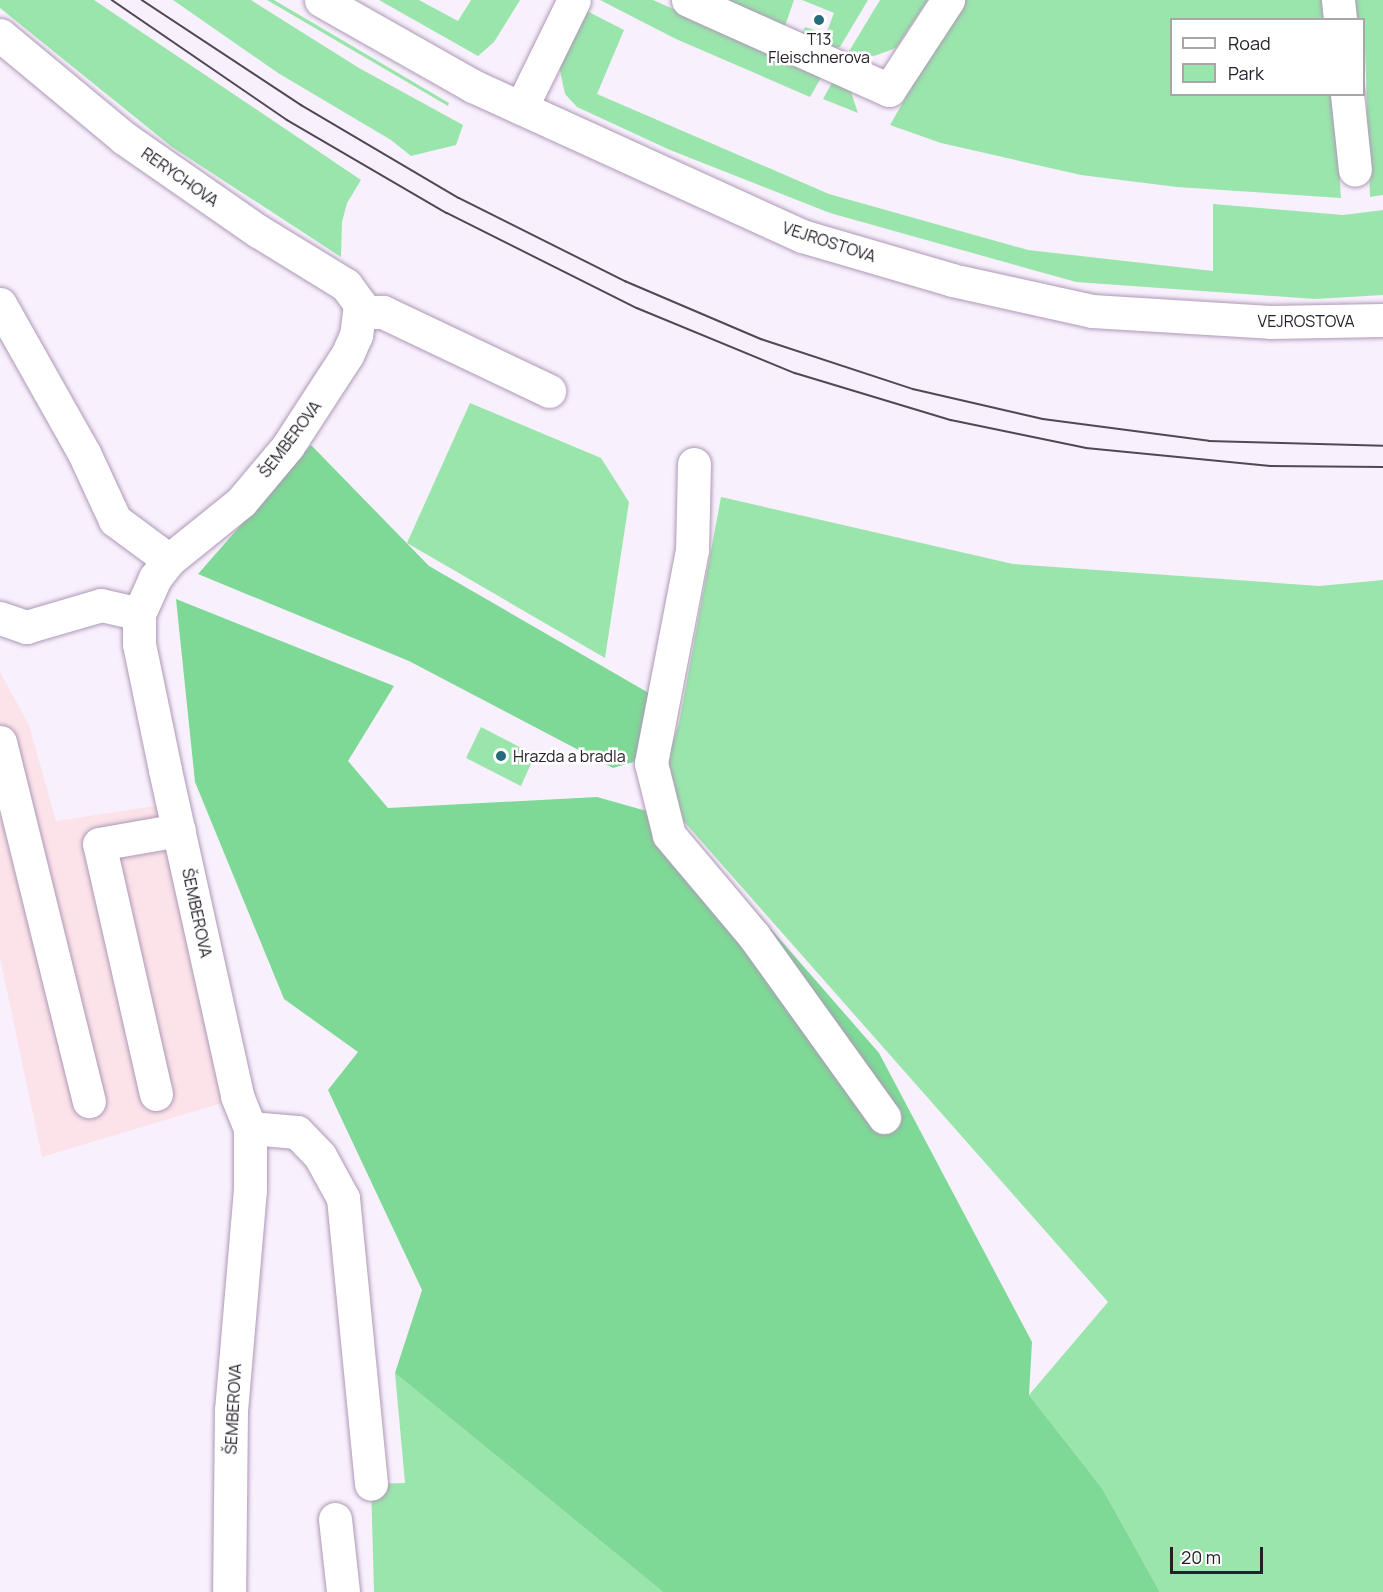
<!DOCTYPE html>
<meta charset="utf-8">
<style>
body{margin:0}
#map{position:relative;width:1383px;height:1592px;overflow:hidden;background:#f9f0fd;font-family:Manrope,sans-serif}
div>[style]{position:absolute}
.industrial>*{inset:0;background:#fce2e9}
.green>*{inset:0;background:#9ae5ac}
.forest>*{inset:0;background:#7ed896}
.roads{filter:drop-shadow(0 0 2px #ad99b6) drop-shadow(0 0 2px #ad99b6)}
.minor>*{height:33px;margin:-16.5px;padding:0 16.5px;transform-origin:16.5px;border-radius:16.5px;background:#fff}
.tram>*{height:1.5px;margin:-0.75px;padding:0 0.75px;transform-origin:0.75px;border-radius:0.75px;background:#504854}
.dots>*{width:16px;height:16px;translate:-50% -50%;box-sizing:border-box;border:3px solid #fff;border-radius:50%}
span{translate:-50% -50%;white-space:nowrap;text-align:center;line-height:1.15;-webkit-text-stroke:5px #fff;paint-order:stroke}
.poi-label{font-size:16px;color:#27202b}
.left{translate:0 -50%;text-align:left}
.street-label{font-size:16px;color:#27202b}
.legend{position:absolute;left:1170px;top:18px;width:195px;height:78px;box-sizing:border-box;background:#fff;border:2px solid #a9a6aa;margin:0;padding:8px 10px;list-style:none;font-size:18px;color:#27202b}
.legend li{display:flex;align-items:center;gap:12px;height:30px}
.legend b{width:30px;border:2px solid #a9a6aa}
.scale{position:absolute;left:1170px;top:1547px;width:93px;height:27px;box-sizing:border-box;border:3px solid #27202b;border-top:0;padding-left:8px;font-size:18px;line-height:21px;white-space:nowrap;color:#27202b;-webkit-text-stroke:4px #fff;paint-order:stroke}
</style>
<div id="map">
<div class="industrial">
<div style="clip-path:polygon(0 672px,29px 725px,56px 821px,162px 805px,232px 1100px,42px 1157px,0 958px)"></div>
</div>
<div class="green">
<div style="clip-path:polygon(0 0,94px 0,361px 180px,347px 203px,342px 222px,341px 257px,172px 147px,0 8px)"></div>
<div style="clip-path:polygon(173px 0,251px 0,359px 68px,463px 125px,456px 145px,411px 156px,391px 140px,278px 73px)"></div>
<div style="clip-path:polygon(267px 0,274px 0,449px 103px,448px 106px)"></div>
<div style="clip-path:polygon(379px 0,419px 0,458px 21px,471px 0,520px 0,494px 42px,478px 56px)"></div>
<div style="clip-path:polygon(600px 0,653px 0,822px 76px,810px 97px,676px 39px)"></div>
<div style="clip-path:polygon(718px 0,794px 0,784px 29px)"></div>
<div style="clip-path:polygon(802px 0,868px 0,840px 47px,833px 48px,801px 36px,805px 27px,826px 34px,834px 13px)"></div>
<div style="clip-path:polygon(880px 0,928px 0,896px 48px,874px 56px,848px 53px)"></div>
<div style="clip-path:polygon(961px 0,1324px 0,1326px 19px,1172px 20px,1172px 94px,1334px 95px,1341px 198px,1177px 187px,1081px 175px,941px 143px,890px 125px)"></div>
<div style="clip-path:polygon(1351px 0,1383px 0,1383px 195px,1370px 197px,1364px 20px,1353px 19px)"></div>
<div style="clip-path:polygon(585px 10px,624px 30px,597px 94px,829px 194px,1028px 250px,1213px 271px,1213px 204px,1343px 215px,1383px 210px,1383px 295px,1315px 299px,1076px 282px,830px 213px,670px 150px,577px 107px,565px 94px,559px 66px)"></div>
<div style="clip-path:polygon(833px 81px,844px 83px,851px 92px,858px 113px,823px 99px)"></div>
<div style="clip-path:polygon(470px 403px,601px 458px,629px 502px,605px 658px,407px 543px)"></div>
<div style="clip-path:polygon(721px 497px,1013px 564px,1319px 586px,1383px 580px,1383px 1592px,1160px 1592px,1102px 1488px,1029px 1395px,1108px 1302px,657px 791px,679px 723px)"></div>
<div style="clip-path:polygon(481px 727px,535px 755px,521px 786px,466px 758px)"></div>
<div style="clip-path:polygon(395px 1373px,663px 1592px,374px 1592px,371px 1484px,405px 1483px)"></div>
</div>
<div class="forest">
<div style="clip-path:polygon(311px 445px,429px 566px,654px 696px,643px 759px,613px 768px,409px 661px,198px 574px)"></div>
<div style="clip-path:polygon(176px 599px,394px 686px,348px 761px,388px 808px,597px 797px,675px 819px,879px 1053px,1032px 1342px,1029px 1395px,1102px 1488px,1160px 1592px,663px 1592px,395px 1373px,422px 1290px,328px 1090px,358px 1052px,284px 999px,195px 782px)"></div>
</div>
<div class="roads">
<div class="minor">
<div style="left:321px;top:0;width:175px;rotate:29.5deg"></div>
<div style="left:473px;top:86px;width:362px;rotate:24.5deg"></div>
<div style="left:802px;top:236px;width:156px;rotate:16.3deg"></div>
<div style="left:952px;top:280px;width:143px;rotate:12.5deg"></div>
<div style="left:1092px;top:311px;width:178px;rotate:3.5deg"></div>
<div style="left:1270px;top:322px;width:113px;rotate:-1deg"></div>
<div style="left:688px;top:0;width:220px;rotate:24.1deg"></div>
<div style="left:889px;top:90px;width:108px;rotate:-56.8deg"></div>
<div style="left:1338px;top:0;width:20px;rotate:84deg"></div>
<div style="left:0;top:35px;width:161px;rotate:39.7deg"></div>
<div style="left:124px;top:138px;width:163px;rotate:34.8deg"></div>
<div style="left:258px;top:231px;width:103px;rotate:31.5deg"></div>
<div style="left:346px;top:285px;width:24px;rotate:54deg"></div>
<div style="left:360px;top:304px;width:31px;rotate:97deg"></div>
<div style="left:356px;top:335px;width:22px;rotate:114deg"></div>
<div style="left:347px;top:355px;width:108px;rotate:123deg"></div>
<div style="left:288px;top:446px;width:73px;rotate:130deg"></div>
<div style="left:241px;top:502px;width:92px;rotate:141.1deg"></div>
<div style="left:169px;top:560px;width:23px;rotate:128deg"></div>
<div style="left:155px;top:578px;width:39px;rotate:114deg"></div>
<div style="left:139px;top:614px;width:30px;rotate:90deg"></div>
<div style="left:139px;top:644px;width:129px;rotate:78.3deg"></div>
<div style="left:165px;top:770px;width:334px;rotate:77.5deg"></div>
<div style="left:237px;top:1096px;width:35px;rotate:68deg"></div>
<div style="left:250px;top:1128px;width:61px;rotate:90deg"></div>
<div style="left:250px;top:1189px;width:222px;rotate:94.9deg"></div>
<div style="left:231px;top:1410px;width:182px;rotate:90.6deg"></div>
<div style="left:1347px;top:94px;width:76px;rotate:84deg"></div>
<div style="left:521px;top:108px;width:120px;rotate:-63.9deg"></div>
<div style="left:0;top:304px;width:171px;rotate:60.6deg"></div>
<div style="left:84px;top:453px;width:74px;rotate:65.2deg"></div>
<div style="left:115px;top:520px;width:67px;rotate:36.5deg"></div>
<div style="left:361px;top:312px;width:22px"></div>
<div style="left:383px;top:312px;width:184px;rotate:25.4deg"></div>
<div style="left:694px;top:464px;width:86px;rotate:91.3deg"></div>
<div style="left:692px;top:550px;width:217px;rotate:100.9deg"></div>
<div style="left:651px;top:763px;width:74px;rotate:76deg"></div>
<div style="left:669px;top:835px;width:132px;rotate:49.9deg"></div>
<div style="left:754px;top:936px;width:223px;rotate:54.3deg"></div>
<div style="left:0;top:618px;width:28px;rotate:19deg"></div>
<div style="left:26px;top:627px;width:78px;rotate:-16.3deg"></div>
<div style="left:101px;top:605px;width:39px;rotate:13deg"></div>
<div style="left:0;top:742px;width:370px;rotate:76.1deg"></div>
<div style="left:156px;top:1094px;width:256px;rotate:-102.8deg"></div>
<div style="left:99px;top:844px;width:81px;rotate:-9.9deg"></div>
<div style="left:250px;top:1128px;width:47px;rotate:4.9deg"></div>
<div style="left:297px;top:1132px;width:33px;rotate:46deg"></div>
<div style="left:320px;top:1156px;width:48px;rotate:61.3deg"></div>
<div style="left:343px;top:1198px;width:287px;rotate:84.4deg"></div>
<div style="left:335px;top:1519px;width:73px;rotate:83.7deg"></div>
</div>
</div>
<div class="tram">
<div style="left:112px;top:0;width:212px;rotate:34.4deg"></div>
<div style="left:287px;top:120px;width:185px;rotate:30.2deg"></div>
<div style="left:447px;top:213px;width:212px;rotate:26.6deg"></div>
<div style="left:637px;top:308px;width:171px;rotate:22.4deg"></div>
<div style="left:795px;top:373px;width:163px;rotate:16.8deg"></div>
<div style="left:951px;top:420px;width:138px;rotate:11.7deg"></div>
<div style="left:1086px;top:448px;width:185px;rotate:5.6deg"></div>
<div style="left:1270px;top:466px;width:113px;rotate:0.5deg"></div>
<div style="left:142px;top:0;width:191px;rotate:33.4deg"></div>
<div style="left:301px;top:105px;width:183px;rotate:30.5deg"></div>
<div style="left:459px;top:198px;width:186px;rotate:26.6deg"></div>
<div style="left:625px;top:281px;width:148px;rotate:23.1deg"></div>
<div style="left:761px;top:339px;width:160px;rotate:18.2deg"></div>
<div style="left:913px;top:389px;width:133px;rotate:13deg"></div>
<div style="left:1043px;top:419px;width:167px;rotate:7.5deg"></div>
<div style="left:1209px;top:441px;width:174px;rotate:1.6deg"></div>
</div>
<div class="dots">
<div style="left:819px;top:20px;background:#266d7a"></div>
<div style="left:501px;top:756px;background:#266d7a"></div>
</div>
<div class="poi-label">
<span style="left:819px;top:48px">T13<br>Fleischnerova</span>
<span class="left" style="left:513px;top:756px">Hrazda a bradla</span>
</div>
<div class="street-label">
<span style="left:180px;top:177px;rotate:35deg">RERYCHOVA</span>
<span style="left:829px;top:242px;rotate:18deg">VEJROSTOVA</span>
<span style="left:1306px;top:321px">VEJROSTOVA</span>
<span style="left:290px;top:439px;rotate:-53deg">ŠEMBEROVA</span>
<span style="left:197px;top:913px;rotate:78deg">ŠEMBEROVA</span>
<span style="left:233px;top:1409px;rotate:-87deg">ŠEMBEROVA</span>
</div>
<ul class="legend">
<li><b style="height:8px;background:#fff"></b>Road</li>
<li><b style="height:16px;background:#9ae5ac"></b>Park</li>
</ul>
<div class="scale">20 m</div>
</div>
